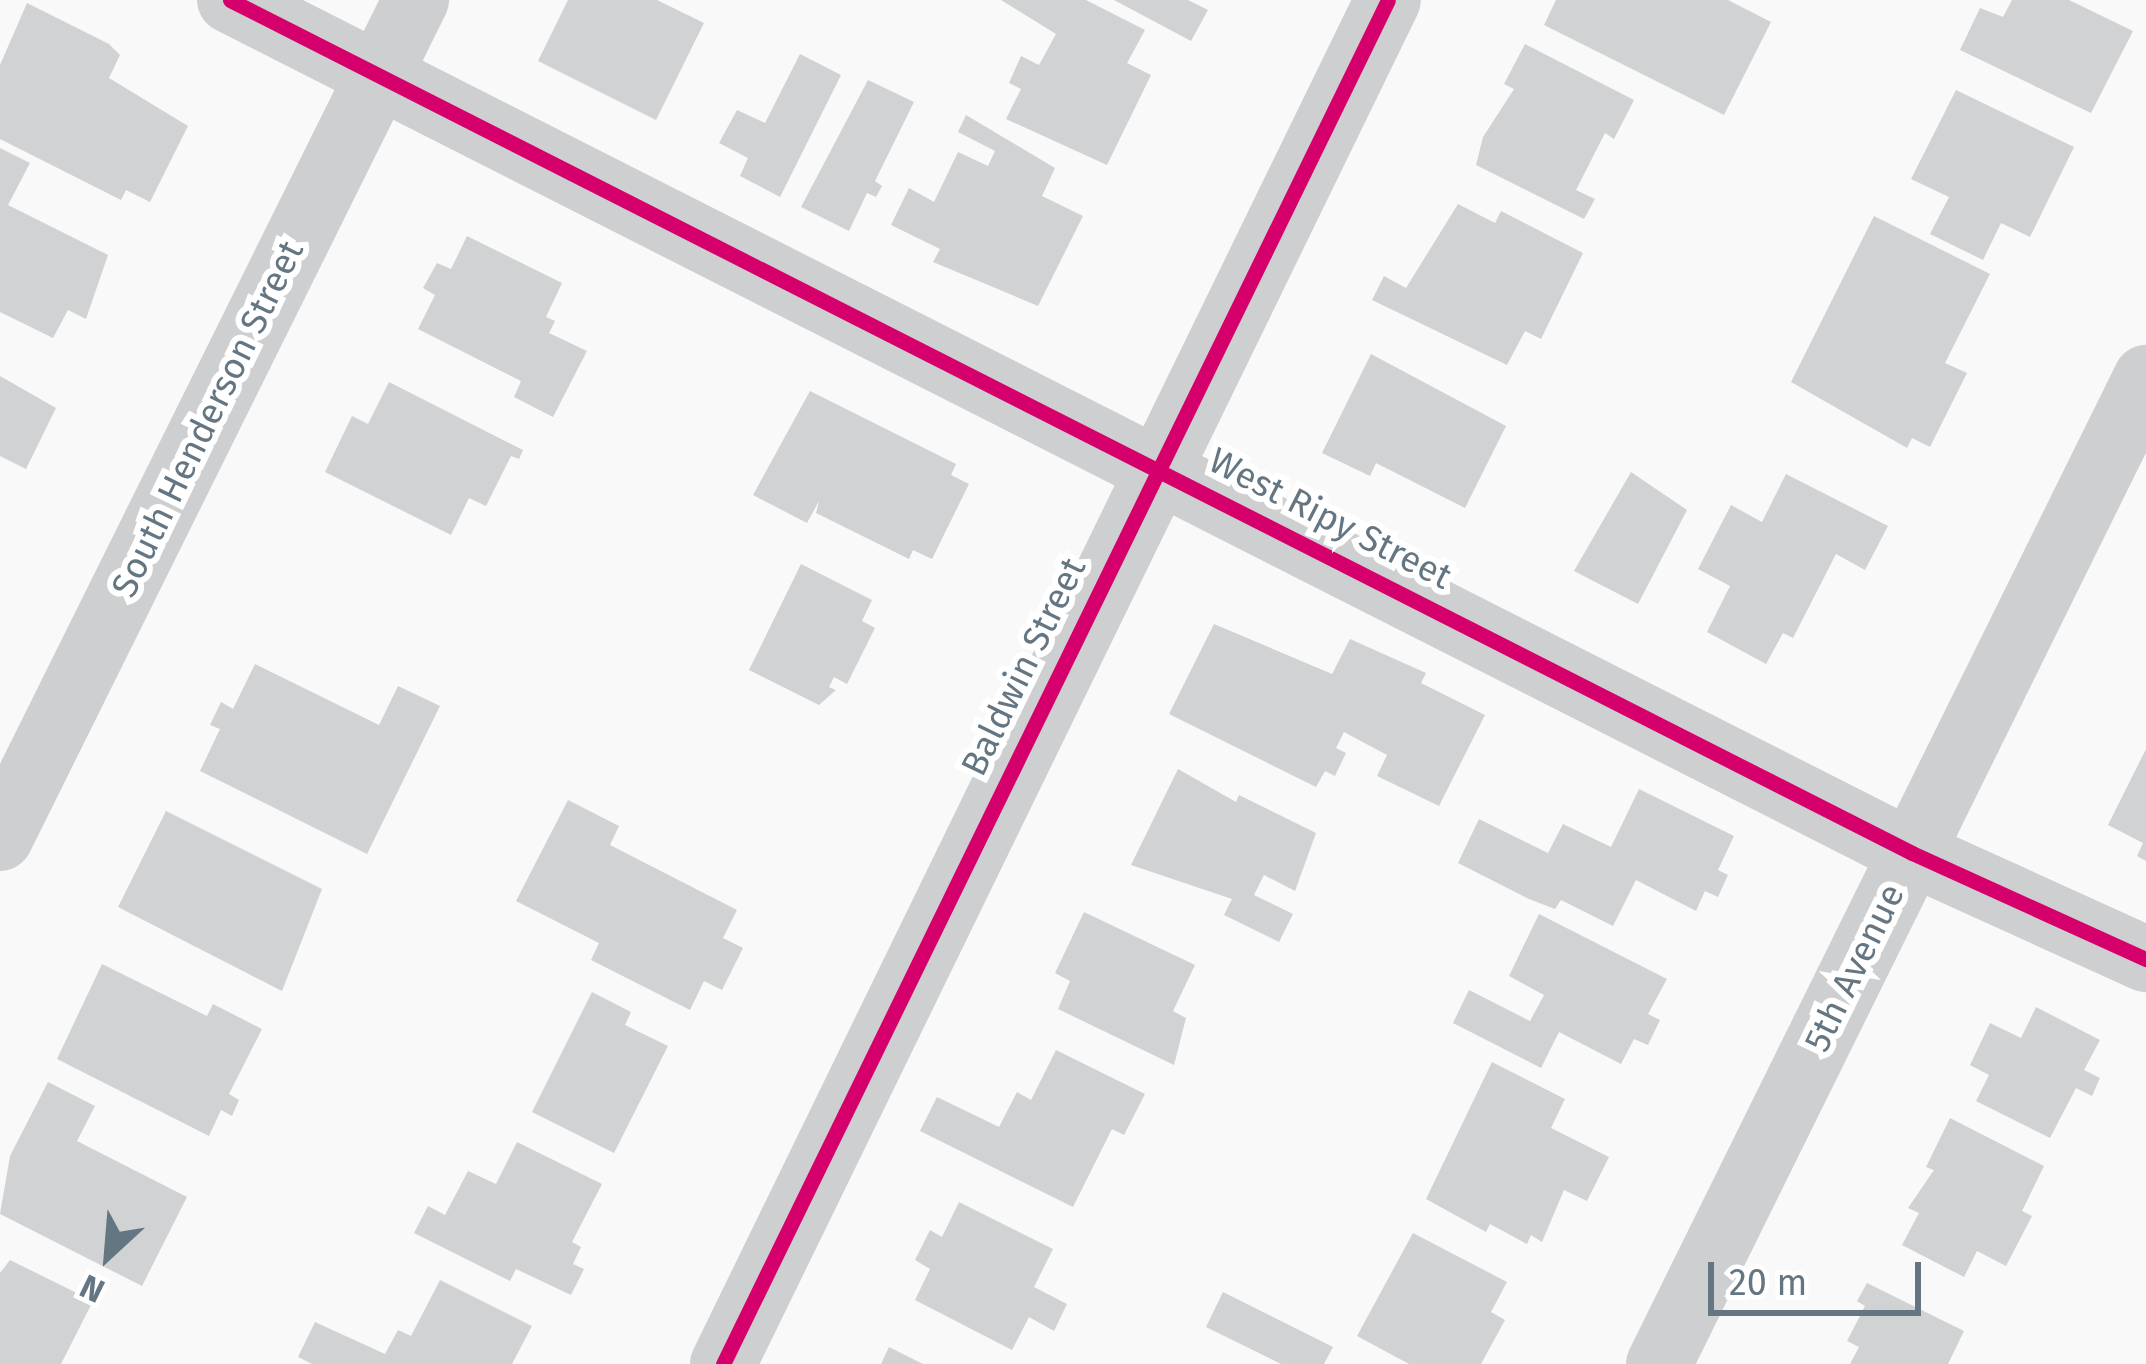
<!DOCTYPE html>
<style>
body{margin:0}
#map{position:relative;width:2146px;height:1364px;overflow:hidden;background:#f9f9f9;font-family:"Fira Sans",sans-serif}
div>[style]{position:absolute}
.building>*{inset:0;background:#d0d2d3}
.minor>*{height:66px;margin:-33px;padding:0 33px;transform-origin:33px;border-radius:33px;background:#cecfd0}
.cycleway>*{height:15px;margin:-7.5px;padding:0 7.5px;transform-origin:7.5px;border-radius:7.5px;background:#d6006c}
span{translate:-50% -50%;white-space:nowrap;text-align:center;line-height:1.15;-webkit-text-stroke:12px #fff;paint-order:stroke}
.street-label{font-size:36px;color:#657683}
.north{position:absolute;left:48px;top:1196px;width:120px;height:120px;-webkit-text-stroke:9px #fff;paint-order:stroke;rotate:206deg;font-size:33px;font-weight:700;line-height:48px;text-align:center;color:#657683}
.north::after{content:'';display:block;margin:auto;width:42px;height:54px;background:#657683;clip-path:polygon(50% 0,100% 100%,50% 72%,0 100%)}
.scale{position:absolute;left:1708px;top:1262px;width:213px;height:54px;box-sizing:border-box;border:6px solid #657683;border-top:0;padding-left:15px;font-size:36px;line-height:42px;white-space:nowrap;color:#657683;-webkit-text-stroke:9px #fff;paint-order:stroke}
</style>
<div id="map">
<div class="building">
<div style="clip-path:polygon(568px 0,657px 0,704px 23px,656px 120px,538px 61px)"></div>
<div style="clip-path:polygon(1001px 0,1086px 0,1145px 30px,1127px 63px,1151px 75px,1107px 165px,1006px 119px,1021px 89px,1009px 83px,1021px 56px,1039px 65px,1056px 34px)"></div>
<div style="clip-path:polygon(1114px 0,1188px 0,1208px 10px,1191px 41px)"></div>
<div style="clip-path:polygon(1556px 0,1728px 0,1771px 22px,1724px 115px,1544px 25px)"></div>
<div style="clip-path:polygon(2012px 0,2069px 0,2133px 31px,2091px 113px,1960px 50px,1980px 8px,2003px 17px)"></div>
<div style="clip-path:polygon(27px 3px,109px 44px,120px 55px,109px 78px,188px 126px,150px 202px,126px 190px,121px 200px,0 139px,0 65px)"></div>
<div style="clip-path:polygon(1525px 44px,1634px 100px,1614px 139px,1605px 133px,1576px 190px,1595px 199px,1584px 219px,1476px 165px,1483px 137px,1514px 89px,1504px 84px)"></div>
<div style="clip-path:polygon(800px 54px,841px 75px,780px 197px,740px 176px,748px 158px,719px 143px,737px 110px,765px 123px)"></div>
<div style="clip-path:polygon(868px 80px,914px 102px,875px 181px,882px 186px,876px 197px,867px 193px,849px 231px,801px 207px)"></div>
<div style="clip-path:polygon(1956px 90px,2074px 147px,2030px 237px,2001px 223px,1983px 260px,1930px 234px,1949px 197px,1911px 179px)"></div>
<div style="clip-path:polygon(966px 115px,1055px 168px,1042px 196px,1083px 216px,1038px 306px,933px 262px,940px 249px,891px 225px,909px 188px,934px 202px,958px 152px,988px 166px,995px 151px,958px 132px)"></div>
<div style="clip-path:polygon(0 148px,30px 163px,8px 205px,108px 255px,86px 319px,68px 310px,53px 338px,0 312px)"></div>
<div style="clip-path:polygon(1458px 204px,1495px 223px,1501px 211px,1583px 253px,1541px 339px,1525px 331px,1507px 365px,1372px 300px,1384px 276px,1406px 288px)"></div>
<div style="clip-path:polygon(1874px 216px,1990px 274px,1945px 363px,1967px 373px,1930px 447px,1912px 438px,1907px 448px,1791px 382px)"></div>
<div style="clip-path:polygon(467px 236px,562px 283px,546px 317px,555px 321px,549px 333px,587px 351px,553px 417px,514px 397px,521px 381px,418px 329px,435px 295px,423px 288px,437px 263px,451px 269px)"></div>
<div style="clip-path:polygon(1371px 354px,1506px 426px,1465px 508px,1376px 463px,1370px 476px,1322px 453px)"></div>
<div style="clip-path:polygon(0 376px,56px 408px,26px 469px,0 456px)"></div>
<div style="clip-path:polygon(389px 382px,523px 450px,519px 459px,511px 456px,486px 506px,469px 498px,451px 535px,325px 472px,352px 416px,368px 424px)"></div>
<div style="clip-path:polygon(810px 391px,956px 464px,951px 475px,969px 484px,932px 559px,913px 550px,909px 559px,816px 513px,819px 501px,807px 523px,753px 495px)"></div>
<div style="clip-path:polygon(1631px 472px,1687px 510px,1638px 604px,1574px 571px)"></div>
<div style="clip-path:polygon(1786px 474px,1888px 526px,1865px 570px,1836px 554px,1793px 638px,1783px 633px,1766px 664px,1707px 632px,1730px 586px,1698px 569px,1731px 505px,1762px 522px)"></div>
<div style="clip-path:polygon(801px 564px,872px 600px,862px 621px,875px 628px,847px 684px,834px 677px,829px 687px,836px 690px,819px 705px,749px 670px)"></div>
<div style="clip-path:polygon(1214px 624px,1332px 674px,1350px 639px,1426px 673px,1421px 683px,1485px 715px,1439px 806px,1377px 776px,1387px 755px,1344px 732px,1336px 748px,1346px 753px,1335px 776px,1325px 771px,1316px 787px,1169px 714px)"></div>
<div style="clip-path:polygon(255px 664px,379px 725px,398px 686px,440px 706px,367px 854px,200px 771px,220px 729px,210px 725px,221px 702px,233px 709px)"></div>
<div style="clip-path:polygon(2146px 749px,2146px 861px,2137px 856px,2143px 843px,2108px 825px)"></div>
<div style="clip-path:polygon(1178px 769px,1236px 802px,1239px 795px,1316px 833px,1295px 891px,1264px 875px,1254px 895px,1293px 914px,1279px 942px,1224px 915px,1232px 899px,1131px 865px)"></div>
<div style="clip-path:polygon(1639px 789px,1734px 836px,1718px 870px,1728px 875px,1718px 897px,1705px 891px,1696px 911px,1636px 880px,1613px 926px,1561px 900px,1555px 909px,1529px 899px,1458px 863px,1479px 819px,1548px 853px,1563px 824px,1611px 847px)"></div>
<div style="clip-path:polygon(568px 800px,619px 826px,610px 845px,737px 910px,723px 938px,743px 948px,722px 990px,704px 981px,690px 1010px,591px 960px,599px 943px,516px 901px)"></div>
<div style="clip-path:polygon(166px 811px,322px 889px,282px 991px,118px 907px)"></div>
<div style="clip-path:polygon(1084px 912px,1195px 965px,1173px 1011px,1186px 1018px,1174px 1065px,1058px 1009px,1070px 981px,1055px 973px)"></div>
<div style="clip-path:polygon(1539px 914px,1667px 979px,1648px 1014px,1660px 1020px,1648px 1045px,1634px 1039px,1621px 1064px,1559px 1032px,1541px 1068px,1453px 1023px,1469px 990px,1530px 1021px,1544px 995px,1509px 976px)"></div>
<div style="clip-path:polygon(102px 964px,207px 1016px,213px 1004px,262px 1029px,229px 1094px,239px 1100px,232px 1116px,221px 1110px,209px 1136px,57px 1059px)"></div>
<div style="clip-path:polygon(592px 992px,631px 1012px,625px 1025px,668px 1046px,614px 1153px,532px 1112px)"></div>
<div style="clip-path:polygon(2036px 1007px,2100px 1040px,2084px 1070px,2100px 1078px,2092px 1096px,2076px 1088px,2050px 1138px,1976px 1101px,1989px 1075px,1970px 1065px,1990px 1023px,2021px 1038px)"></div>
<div style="clip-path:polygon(1056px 1050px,1145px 1094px,1124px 1135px,1112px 1129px,1073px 1207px,920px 1131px,937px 1097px,999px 1127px,1017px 1092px,1031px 1100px)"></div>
<div style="clip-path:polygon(1492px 1062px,1565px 1099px,1551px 1128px,1609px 1157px,1587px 1201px,1564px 1190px,1542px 1242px,1531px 1235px,1527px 1244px,1490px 1224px,1486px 1232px,1426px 1199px)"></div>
<div style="clip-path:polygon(48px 1082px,95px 1106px,77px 1141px,187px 1197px,142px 1286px,0 1214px,10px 1156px)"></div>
<div style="clip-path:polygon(1950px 1118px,2044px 1166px,2022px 1211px,2032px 1216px,2006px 1266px,1977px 1251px,1964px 1277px,1902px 1245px,1919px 1213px,1908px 1208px,1934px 1170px,1926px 1167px)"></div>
<div style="clip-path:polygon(517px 1142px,602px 1184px,572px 1242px,581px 1247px,573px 1264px,584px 1269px,571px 1295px,516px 1269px,510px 1281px,414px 1233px,428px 1206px,445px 1215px,468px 1171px,496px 1184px)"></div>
<div style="clip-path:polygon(959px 1202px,1053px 1249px,1034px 1287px,1067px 1304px,1054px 1331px,1029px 1317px,1012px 1350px,915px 1300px,930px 1269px,915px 1260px,930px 1230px,942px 1237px)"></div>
<div style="clip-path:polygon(1413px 1233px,1507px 1282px,1491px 1312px,1505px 1320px,1481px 1364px,1409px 1364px,1357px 1336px)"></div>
<div style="clip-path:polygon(10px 1260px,93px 1301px,61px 1364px,0 1364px,0 1273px)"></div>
<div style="clip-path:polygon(440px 1280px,532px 1326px,512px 1364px,312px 1364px,298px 1357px,315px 1322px,385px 1354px,398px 1330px,411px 1336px)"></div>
<div style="clip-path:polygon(1867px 1283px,1964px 1331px,1948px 1364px,1850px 1364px,1859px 1347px,1847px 1341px,1865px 1306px,1857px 1301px)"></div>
<div style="clip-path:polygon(1223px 1292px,1333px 1347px,1324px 1364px,1281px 1364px,1206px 1327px)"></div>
<div style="clip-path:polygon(889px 1347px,923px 1364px,881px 1364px)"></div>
</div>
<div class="minor">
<div style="left:230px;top:0;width:1886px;rotate:26.89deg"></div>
<div style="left:1912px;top:853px;width:257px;rotate:24.4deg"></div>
<div style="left:0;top:838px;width:936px;rotate:-63.6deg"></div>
<div style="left:723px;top:1364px;width:1517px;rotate:-64.01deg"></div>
<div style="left:1659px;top:1364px;width:1100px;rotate:-63.71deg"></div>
</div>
<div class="cycleway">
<div style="left:230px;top:0;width:1886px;rotate:26.89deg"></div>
<div style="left:1912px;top:853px;width:257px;rotate:24.4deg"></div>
<div style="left:723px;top:1364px;width:1517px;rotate:-64.01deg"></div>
</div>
<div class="street-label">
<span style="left:208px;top:419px;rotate:-64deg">South Henderson Street</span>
<span style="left:1330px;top:519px;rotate:27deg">West Ripy Street</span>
<span style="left:1024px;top:667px;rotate:-64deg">Baldwin Street</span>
<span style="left:1855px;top:968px;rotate:-64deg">5th Avenue</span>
</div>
<div class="north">N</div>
<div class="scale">20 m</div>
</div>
